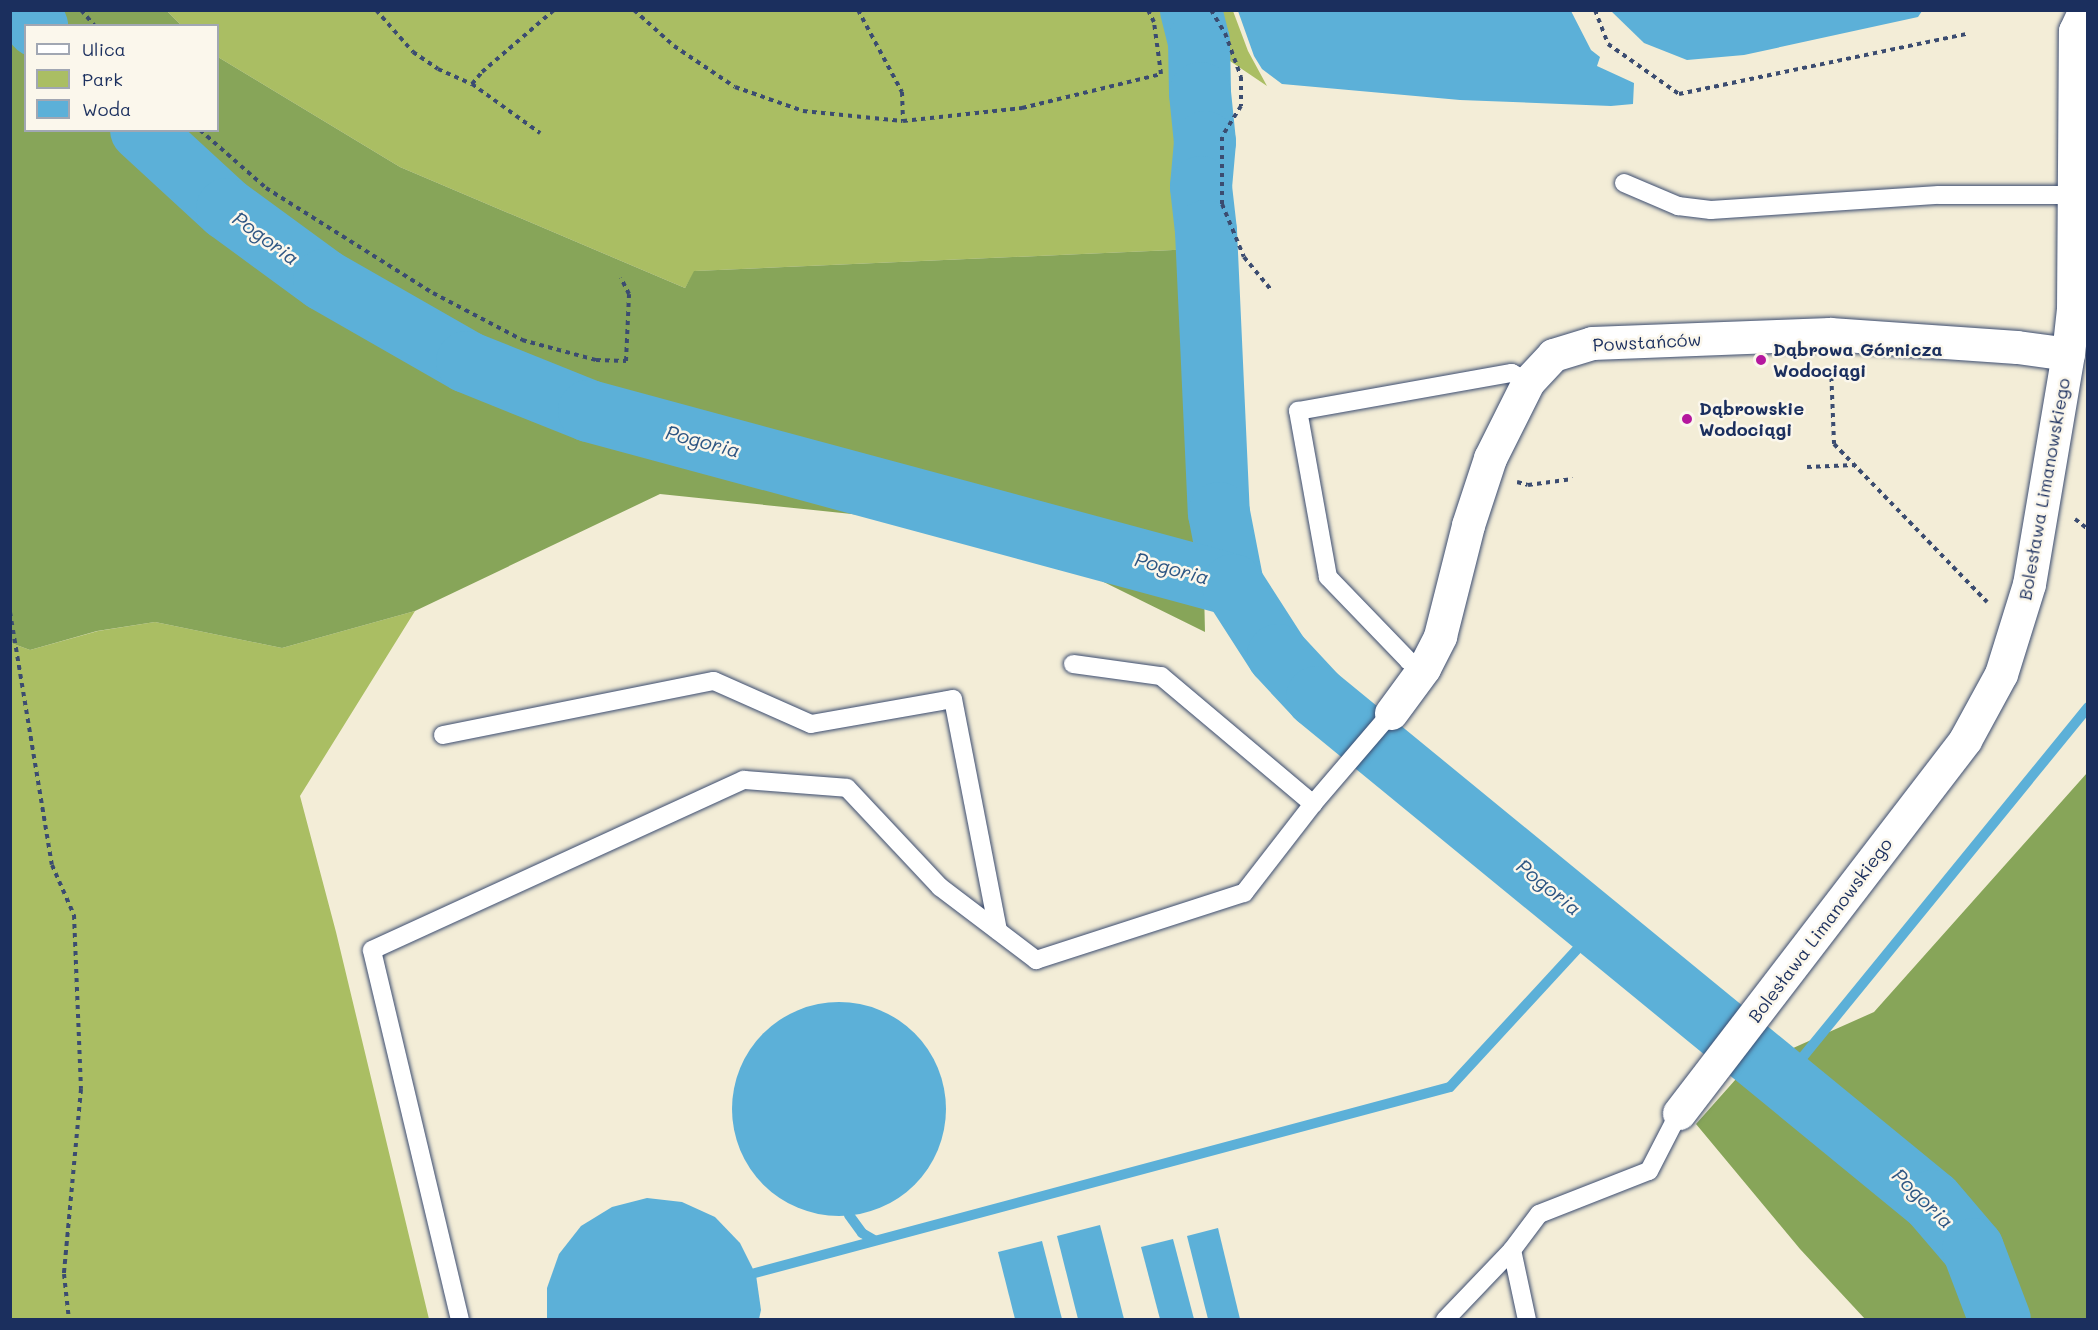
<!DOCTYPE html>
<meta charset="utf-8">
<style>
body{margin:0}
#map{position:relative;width:2098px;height:1330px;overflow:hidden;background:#f3edd7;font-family:Mali,sans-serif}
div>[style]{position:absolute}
.green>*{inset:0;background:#aabe63}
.forest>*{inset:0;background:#87a559}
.water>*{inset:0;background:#5cb0d8}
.round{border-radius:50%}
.stream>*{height:10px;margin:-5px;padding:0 5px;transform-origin:5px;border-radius:5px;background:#5cb0d8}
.river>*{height:62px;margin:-31px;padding:0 31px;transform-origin:31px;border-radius:31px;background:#5cb0d8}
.path>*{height:4px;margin-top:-2px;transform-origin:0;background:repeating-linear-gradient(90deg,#3b4c70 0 4.5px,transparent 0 9px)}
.roads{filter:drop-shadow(0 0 2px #3b4c70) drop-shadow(0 0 2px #3b4c70)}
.service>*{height:18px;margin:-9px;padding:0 9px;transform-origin:9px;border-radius:9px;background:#fff}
.minor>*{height:33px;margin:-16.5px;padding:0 16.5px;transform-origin:16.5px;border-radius:16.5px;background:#fff}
.dots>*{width:16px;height:16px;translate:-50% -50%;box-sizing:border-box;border:3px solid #fbf7ec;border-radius:50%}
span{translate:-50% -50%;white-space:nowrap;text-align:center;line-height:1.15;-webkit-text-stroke:5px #fbf7ec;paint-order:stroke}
.street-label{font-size:18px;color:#1b2f5e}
.poi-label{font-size:18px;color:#1b2f5e;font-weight:700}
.left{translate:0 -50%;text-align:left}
.water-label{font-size:20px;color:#2e5683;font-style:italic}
.frame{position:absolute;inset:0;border:12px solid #1b2f5e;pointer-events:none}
.legend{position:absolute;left:24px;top:24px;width:195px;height:108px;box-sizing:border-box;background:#fbf7ec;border:2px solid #a1a7b3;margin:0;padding:8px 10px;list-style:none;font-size:18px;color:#1b2f5e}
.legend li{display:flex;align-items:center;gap:12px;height:30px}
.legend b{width:30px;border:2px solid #a1a7b3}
</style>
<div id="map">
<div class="green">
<div style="clip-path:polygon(167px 11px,1180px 11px,1194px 37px,1174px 24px,1196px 249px,695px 271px,685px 288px,400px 167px,218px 57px,218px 26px,181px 25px)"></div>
<div style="clip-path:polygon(1203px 11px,1233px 11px,1248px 51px,1267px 86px,1227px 59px)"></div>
<div style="clip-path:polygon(415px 611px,300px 796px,336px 932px,429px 1319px,11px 1320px,11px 643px,30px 650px,98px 631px,155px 622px,282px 648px)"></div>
</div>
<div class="forest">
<div style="clip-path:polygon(11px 10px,167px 11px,181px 25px,26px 26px,26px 130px,218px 130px,218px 57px,400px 167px,685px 288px,694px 271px,1196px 249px,1205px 632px,1049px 555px,890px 518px,660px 494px,415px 611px,282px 648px,155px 622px,97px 631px,30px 650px,11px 643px)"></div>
<div style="clip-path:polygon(2087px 773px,2087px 1319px,1865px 1319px,1800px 1249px,1696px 1124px,1744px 1070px,1874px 1012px)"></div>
</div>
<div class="water">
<div style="clip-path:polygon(1238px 11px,1571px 11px,1591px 50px,1600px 57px,1597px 66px,1634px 83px,1633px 104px,1611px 106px,1460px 100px,1282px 84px,1262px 69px,1254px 56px)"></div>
<div style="clip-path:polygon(1611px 11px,1611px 10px,1922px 11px,1918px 17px,1744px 55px,1687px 60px,1644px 43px)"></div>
<div class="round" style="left:732px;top:1002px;width:214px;height:214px"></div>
<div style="clip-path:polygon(647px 1198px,682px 1202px,715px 1217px,740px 1243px,756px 1275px,761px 1310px,759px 1319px,547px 1319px,547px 1288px,559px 1254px,581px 1226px,612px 1207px)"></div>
<div style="clip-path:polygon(1100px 1225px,1124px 1319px,1078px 1319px,1057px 1236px)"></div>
<div style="clip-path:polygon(1218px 1228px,1240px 1319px,1208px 1319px,1187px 1236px)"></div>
<div style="clip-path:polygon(1173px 1239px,1194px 1319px,1160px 1319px,1141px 1247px)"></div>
<div style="clip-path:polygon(1042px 1241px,1062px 1319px,1015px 1319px,998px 1252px)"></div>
</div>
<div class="stream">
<div style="left:1784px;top:1080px;width:481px;rotate:-50.8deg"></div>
<div style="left:849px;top:1215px;width:22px;rotate:54deg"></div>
<div style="left:862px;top:1233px;width:14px;rotate:30deg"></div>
<div style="left:755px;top:1273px;width:719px;rotate:-14.98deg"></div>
<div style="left:1450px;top:1087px;width:192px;rotate:-47.3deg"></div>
<div style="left:1580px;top:946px;width:26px;rotate:-37deg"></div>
</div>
<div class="river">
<div style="left:24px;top:10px;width:21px;rotate:51deg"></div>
<div style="left:1191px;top:10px;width:32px;rotate:76deg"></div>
<div style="left:1199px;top:41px;width:52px;rotate:88.9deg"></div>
<div style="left:1200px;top:93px;width:49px;rotate:84.2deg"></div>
<div style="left:1205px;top:142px;width:45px;rotate:95.1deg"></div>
<div style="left:1201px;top:187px;width:44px;rotate:83.5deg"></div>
<div style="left:1206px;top:231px;width:282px;rotate:87.4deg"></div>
<div style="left:1219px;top:513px;width:73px;rotate:79deg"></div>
<div style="left:141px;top:130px;width:117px;rotate:42.6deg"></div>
<div style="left:227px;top:209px;width:120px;rotate:36.2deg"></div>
<div style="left:324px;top:280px;width:165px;rotate:29.8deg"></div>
<div style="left:467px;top:362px;width:131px;rotate:21.9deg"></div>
<div style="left:589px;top:411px;width:667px;rotate:15.12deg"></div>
<div style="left:1233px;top:585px;width:83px;rotate:57.3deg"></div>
<div style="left:1278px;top:655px;width:57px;rotate:47.1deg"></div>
<div style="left:1317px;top:697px;width:795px;rotate:39.34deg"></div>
<div style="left:1932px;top:1201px;width:63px;rotate:49.5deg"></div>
<div style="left:1973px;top:1249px;width:76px;rotate:69.2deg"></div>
</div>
<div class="path">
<div style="left:81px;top:10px;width:21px;rotate:49deg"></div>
<div style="left:376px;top:10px;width:56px;rotate:48.6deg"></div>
<div style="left:413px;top:52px;width:30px;rotate:34deg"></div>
<div style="left:438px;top:69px;width:37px;rotate:24deg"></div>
<div style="left:472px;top:84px;width:84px;rotate:35.8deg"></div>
<div style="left:634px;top:10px;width:54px;rotate:42deg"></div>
<div style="left:674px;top:46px;width:73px;rotate:33.9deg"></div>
<div style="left:735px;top:87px;width:72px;rotate:19.4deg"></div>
<div style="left:803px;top:111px;width:100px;rotate:5.7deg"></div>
<div style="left:903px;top:121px;width:120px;rotate:-6.2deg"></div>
<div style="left:1022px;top:108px;width:143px;rotate:-13.7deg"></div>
<div style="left:1161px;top:74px;width:52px;rotate:-97.7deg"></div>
<div style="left:1154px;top:22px;width:13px;rotate:-117deg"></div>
<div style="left:858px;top:10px;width:93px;rotate:61.8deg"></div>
<div style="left:902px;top:92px;width:29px;rotate:88deg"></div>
<div style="left:1211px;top:10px;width:27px;rotate:59deg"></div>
<div style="left:1225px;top:33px;width:47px;rotate:70deg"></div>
<div style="left:1241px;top:77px;width:29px;rotate:90deg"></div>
<div style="left:1241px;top:106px;width:36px;rotate:122deg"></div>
<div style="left:1222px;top:137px;width:67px;rotate:90deg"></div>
<div style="left:1222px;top:204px;width:57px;rotate:67.5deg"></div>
<div style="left:1244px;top:257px;width:44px;rotate:50.5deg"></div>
<div style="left:1595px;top:10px;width:36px;rotate:69deg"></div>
<div style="left:1608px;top:44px;width:87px;rotate:35.2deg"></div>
<div style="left:1679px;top:94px;width:294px;rotate:-11.8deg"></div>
<div style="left:472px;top:84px;width:16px;rotate:-50deg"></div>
<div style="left:482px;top:72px;width:95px;rotate:-40.7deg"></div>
<div style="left:200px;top:130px;width:88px;rotate:41.3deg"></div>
<div style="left:266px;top:188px;width:197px;rotate:32.2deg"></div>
<div style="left:433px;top:293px;width:101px;rotate:27.8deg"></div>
<div style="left:522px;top:340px;width:77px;rotate:15.1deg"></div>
<div style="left:596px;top:360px;width:30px;rotate:2deg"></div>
<div style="left:626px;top:361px;width:67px;rotate:-87.4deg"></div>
<div style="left:629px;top:294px;width:18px;rotate:-117deg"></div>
<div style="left:1831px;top:368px;width:76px;rotate:87.7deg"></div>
<div style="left:1834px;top:444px;width:220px;rotate:45.9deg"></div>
<div style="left:1807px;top:467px;width:48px;rotate:-2.4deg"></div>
<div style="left:1517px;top:482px;width:11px;rotate:15deg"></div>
<div style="left:1528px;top:485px;width:45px;rotate:-7.6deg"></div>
<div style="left:2075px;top:519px;width:16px;rotate:38deg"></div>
<div style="left:10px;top:612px;width:256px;rotate:80.6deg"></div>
<div style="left:52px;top:865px;width:55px;rotate:66.3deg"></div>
<div style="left:74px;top:915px;width:174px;rotate:87.7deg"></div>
<div style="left:81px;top:1089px;width:186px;rotate:95.3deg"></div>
<div style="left:64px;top:1274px;width:46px;rotate:83.8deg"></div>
</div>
<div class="roads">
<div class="service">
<div style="left:1624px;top:183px;width:59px;rotate:23.1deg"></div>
<div style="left:1678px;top:206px;width:33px;rotate:7deg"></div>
<div style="left:1711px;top:210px;width:228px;rotate:-3.8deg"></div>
<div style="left:1939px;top:195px;width:134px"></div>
<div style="left:1073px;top:664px;width:89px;rotate:7.8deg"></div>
<div style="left:1161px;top:676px;width:199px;rotate:40.1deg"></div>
<div style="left:1313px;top:804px;width:120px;rotate:-49.4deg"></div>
<div style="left:1424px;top:668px;width:17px;rotate:-155deg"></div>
<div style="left:1409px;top:661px;width:117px;rotate:-134deg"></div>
<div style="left:1328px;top:577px;width:169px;rotate:-100.2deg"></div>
<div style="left:1298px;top:411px;width:217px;rotate:-10.1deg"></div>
<div style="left:1512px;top:373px;width:18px;rotate:29deg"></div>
<div style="left:443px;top:735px;width:276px;rotate:-11.3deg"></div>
<div style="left:714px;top:681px;width:106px;rotate:23.9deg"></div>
<div style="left:811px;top:724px;width:144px;rotate:-10deg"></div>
<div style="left:953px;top:699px;width:236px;rotate:79deg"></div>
<div style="left:1512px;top:1250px;width:72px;rotate:77.9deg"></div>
<div style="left:460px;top:1320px;width:380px;rotate:-103.4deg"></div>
<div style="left:372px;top:950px;width:409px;rotate:-24.6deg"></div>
<div style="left:744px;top:780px;width:103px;rotate:4.4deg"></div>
<div style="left:847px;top:788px;width:136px;rotate:46.8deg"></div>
<div style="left:940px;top:887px;width:121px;rotate:37.2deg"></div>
<div style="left:1036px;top:960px;width:219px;rotate:-17.9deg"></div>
<div style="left:1244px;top:893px;width:113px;rotate:-52.2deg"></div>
<div style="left:1445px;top:1320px;width:97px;rotate:-46.3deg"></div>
<div style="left:1512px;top:1250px;width:45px;rotate:-53.1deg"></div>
<div style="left:1539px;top:1214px;width:118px;rotate:-21.4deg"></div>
<div style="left:1649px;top:1171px;width:65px;rotate:-62.7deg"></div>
</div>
<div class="minor">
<div style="left:1391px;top:713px;width:56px;rotate:-53.7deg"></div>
<div style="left:1424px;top:668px;width:36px;rotate:-63deg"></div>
<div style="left:1440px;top:636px;width:114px;rotate:-75.8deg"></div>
<div style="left:1468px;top:525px;width:71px;rotate:-71.8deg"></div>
<div style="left:1490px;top:458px;width:85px;rotate:-63.4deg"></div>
<div style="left:1528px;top:382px;width:37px;rotate:-47deg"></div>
<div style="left:1553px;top:355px;width:41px;rotate:-17.1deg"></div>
<div style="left:1592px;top:343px;width:238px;rotate:-2.2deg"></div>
<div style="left:1830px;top:334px;width:187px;rotate:4deg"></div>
<div style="left:2017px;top:347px;width:51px;rotate:7.8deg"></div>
<div style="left:1679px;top:1113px;width:470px;rotate:-52.5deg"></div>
<div style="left:1965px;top:740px;width:75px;rotate:-61.4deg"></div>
<div style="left:2001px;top:674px;width:94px;rotate:-72.7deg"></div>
<div style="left:2029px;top:584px;width:233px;rotate:-80.4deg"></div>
<div style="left:2068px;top:354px;width:45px;rotate:-83.7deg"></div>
<div style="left:2073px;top:309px;width:278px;rotate:-89.6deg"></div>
<div style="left:2075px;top:31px;width:23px;rotate:-65deg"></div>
</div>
</div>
<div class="dots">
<div style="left:1761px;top:360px;background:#b5179e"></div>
<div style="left:1687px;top:419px;background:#b5179e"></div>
</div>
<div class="street-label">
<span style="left:1647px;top:342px;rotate:-3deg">Powstańców</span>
<span style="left:2044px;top:489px;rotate:-80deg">Bolesława Limanowskiego</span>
<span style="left:1820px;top:930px;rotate:-53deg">Bolesława Limanowskiego</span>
</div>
<div class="poi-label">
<span class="left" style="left:1773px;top:360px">Dąbrowa Górnicza<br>Wodociągi</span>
<span class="left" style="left:1699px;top:419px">Dąbrowskie<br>Wodociągi</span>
</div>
<div class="water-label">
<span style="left:266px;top:238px;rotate:36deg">Pogoria</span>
<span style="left:703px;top:441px;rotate:15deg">Pogoria</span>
<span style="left:1172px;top:568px;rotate:15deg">Pogoria</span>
<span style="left:1549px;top:887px;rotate:39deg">Pogoria</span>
<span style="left:1923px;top:1198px;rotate:44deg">Pogoria</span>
</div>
<div class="frame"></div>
<ul class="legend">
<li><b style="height:8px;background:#fff"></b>Ulica</li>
<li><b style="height:16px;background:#aabe63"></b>Park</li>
<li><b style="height:16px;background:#5cb0d8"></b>Woda</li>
</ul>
</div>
